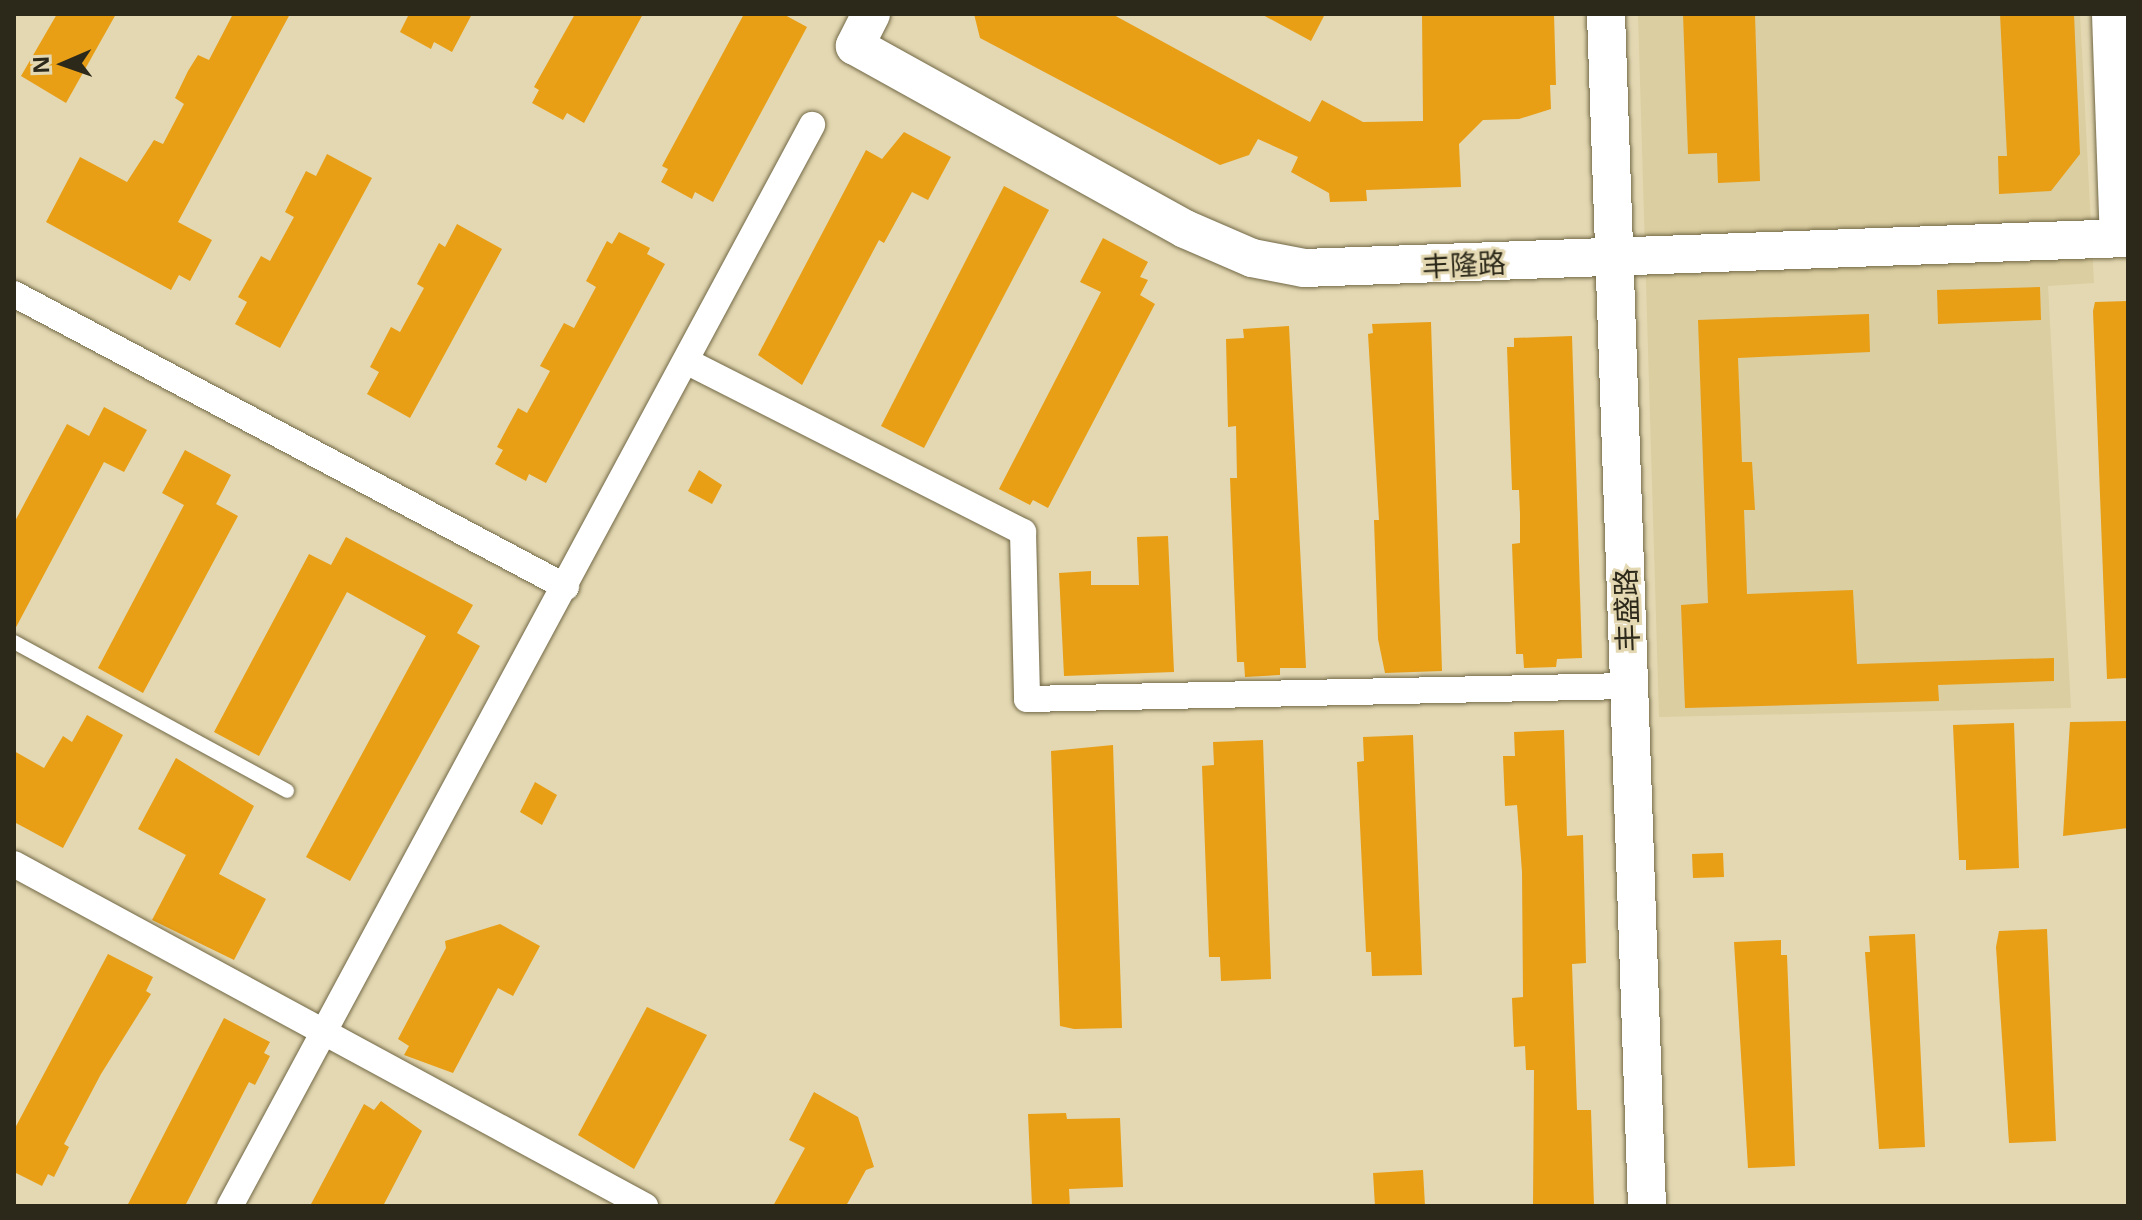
<!DOCTYPE html>
<meta charset="utf-8">
<style>
body{margin:0}
#map{position:relative;width:2142px;height:1220px;overflow:hidden;background:#e3d8b2;font-family:"Noto Sans","Noto Sans SC",sans-serif}
div>[style]{position:absolute}
.built>*{inset:0;background:#dbcea0}
.building>*{inset:0;background:#e89e15}
.roads{filter:drop-shadow(0 0 2px #726846) drop-shadow(0 0 2px #726846)}
.lane>*{height:14px;margin:-7px;padding:0 7px;transform-origin:7px;border-radius:7px;background:#fff}
.street>*{height:26px;margin:-13px;padding:0 13px;transform-origin:13px;border-radius:13px;background:#fff}
.secondary>*{height:38px;margin:-19px;padding:0 19px;transform-origin:19px;border-radius:19px;background:#fff}
span{translate:-50% -50%;white-space:nowrap;text-align:center;line-height:1.15;-webkit-text-stroke:6px #e3d8b2;paint-order:stroke}
.street-label{font-size:28px;color:#2d291a}
.frame{position:absolute;inset:0;border:16px solid #2d291a;pointer-events:none}
.north{position:absolute;left:24px;top:24px;width:80px;height:80px;-webkit-text-stroke:6px #e3d8b2;paint-order:stroke;rotate:268deg;font-size:22px;font-weight:700;line-height:32px;text-align:center;color:#2d291a}
.north::after{content:'';display:block;margin:auto;width:28px;height:36px;background:#2d291a;clip-path:polygon(50% 0,100% 100%,50% 72%,0 100%)}
</style>
<div id="map">
<div class="built">
<div style="clip-path:polygon(1638px 14px,2080px 14px,2094px 283px,2048px 286px,2071px 708px,1659px 717px)"></div>
</div>
<div class="building">
<div style="clip-path:polygon(57px 14px,116px 14px,66px 103px,21px 76px)"></div>
<div style="clip-path:polygon(233px 14px,290px 14px,178px 222px,212px 240px,190px 281px,179px 275px,171px 290px,46px 222px,80px 157px,127px 182px,154px 140px,163px 144px,184px 104px,175px 98px,188px 71px,198px 55px,209px 60px)"></div>
<div style="clip-path:polygon(409px 14px,472px 14px,452px 52px,434px 42px,431px 49px,400px 32px)"></div>
<div style="clip-path:polygon(575px 14px,643px 14px,584px 123px,567px 113px,563px 120px,532px 103px,539px 90px,534px 87px)"></div>
<div style="clip-path:polygon(744px 14px,783px 14px,807px 27px,713px 202px,695px 192px,692px 199px,661px 182px,668px 169px,662px 166px)"></div>
<div style="clip-path:polygon(974px 14px,1112px 14px,1310px 122px,1322px 100px,1363px 122px,1423px 121px,1422px 14px,1554px 14px,1556px 85px,1550px 85px,1551px 109px,1519px 119px,1483px 120px,1459px 144px,1461px 187px,1366px 190px,1367px 201px,1330px 202px,1329px 193px,1291px 172px,1298px 157px,1258px 139px,1249px 155px,1220px 165px,980px 38px)"></div>
<div style="clip-path:polygon(1261px 14px,1325px 14px,1311px 41px)"></div>
<div style="clip-path:polygon(1683px 14px,1755px 14px,1760px 181px,1718px 183px,1717px 153px,1688px 154px)"></div>
<div style="clip-path:polygon(2000px 14px,2074px 14px,2080px 154px,2051px 191px,1999px 194px,1998px 156px,2007px 156px)"></div>
<div style="clip-path:polygon(904px 132px,951px 157px,928px 200px,912px 192px,884px 243px,879px 240px,802px 385px,758px 355px,866px 150px,882px 159px)"></div>
<div style="clip-path:polygon(327px 154px,372px 178px,280px 348px,235px 324px,247px 302px,238px 297px,261px 256px,270px 261px,294px 217px,285px 212px,306px 171px,316px 176px)"></div>
<div style="clip-path:polygon(1004px 186px,1049px 210px,924px 448px,881px 426px)"></div>
<div style="clip-path:polygon(457px 224px,502px 249px,410px 418px,367px 394px,379px 372px,370px 367px,391px 327px,400px 332px,424px 288px,417px 284px,439px 243px,445px 247px)"></div>
<div style="clip-path:polygon(619px 232px,650px 248px,647px 254px,665px 264px,546px 483px,529px 474px,526px 481px,495px 464px,503px 450px,497px 447px,518px 408px,527px 413px,550px 371px,540px 366px,564px 323px,574px 328px,596px 287px,586px 281px,607px 241px,612px 244px)"></div>
<div style="clip-path:polygon(1103px 238px,1148px 262px,1140px 277px,1148px 280px,1140px 295px,1155px 304px,1048px 508px,1033px 500px,1030px 505px,999px 489px,1101px 292px,1080px 282px)"></div>
<div style="clip-path:polygon(2040px 287px,2041px 320px,1938px 324px,1937px 290px)"></div>
<div style="clip-path:polygon(2128px 301px,2128px 678px,2107px 679px,2093px 311px,2095px 302px)"></div>
<div style="clip-path:polygon(1869px 314px,1870px 352px,1738px 358px,1742px 462px,1752px 462px,1755px 510px,1744px 510px,1747px 594px,1853px 590px,1857px 664px,2054px 658px,2054px 681px,1938px 685px,1939px 701px,1685px 708px,1681px 605px,1708px 603px,1698px 320px)"></div>
<div style="clip-path:polygon(1431px 322px,1442px 671px,1385px 673px,1378px 639px,1374px 520px,1379px 520px,1368px 334px,1373px 333px,1372px 324px)"></div>
<div style="clip-path:polygon(1289px 326px,1306px 668px,1280px 668px,1280px 675px,1245px 677px,1244px 662px,1237px 662px,1230px 478px,1237px 478px,1236px 426px,1228px 427px,1226px 339px,1244px 338px,1243px 329px)"></div>
<div style="clip-path:polygon(1572px 336px,1582px 658px,1557px 659px,1556px 667px,1524px 668px,1523px 654px,1516px 654px,1512px 544px,1520px 543px,1520px 514px,1519px 490px,1512px 490px,1507px 347px,1514px 347px,1514px 338px)"></div>
<div style="clip-path:polygon(104px 407px,147px 430px,124px 472px,104px 462px,14px 631px,14px 523px,67px 424px,89px 436px)"></div>
<div style="clip-path:polygon(185px 450px,231px 475px,216px 504px,238px 516px,143px 693px,98px 668px,184px 505px,162px 493px)"></div>
<div style="clip-path:polygon(699px 470px,722px 485px,712px 504px,688px 491px)"></div>
<div style="clip-path:polygon(1168px 536px,1174px 672px,1064px 676px,1059px 573px,1091px 571px,1091px 585px,1139px 585px,1137px 537px)"></div>
<div style="clip-path:polygon(346px 537px,473px 605px,457px 633px,480px 646px,350px 881px,306px 857px,426px 636px,347px 592px,259px 756px,214px 732px,309px 554px,331px 565px)"></div>
<div style="clip-path:polygon(87px 715px,123px 735px,63px 848px,14px 822px,14px 751px,44px 768px,63px 736px,72px 742px)"></div>
<div style="clip-path:polygon(2128px 721px,2128px 828px,2063px 836px,2070px 722px)"></div>
<div style="clip-path:polygon(2014px 723px,2019px 868px,1966px 870px,1966px 860px,1959px 860px,1953px 725px)"></div>
<div style="clip-path:polygon(1564px 730px,1567px 836px,1583px 835px,1586px 963px,1572px 964px,1577px 1110px,1591px 1110px,1594px 1206px,1533px 1206px,1534px 1070px,1526px 1070px,1525px 1046px,1514px 1047px,1512px 998px,1523px 997px,1522px 872px,1517px 805px,1505px 806px,1503px 756px,1515px 756px,1514px 732px)"></div>
<div style="clip-path:polygon(1413px 735px,1422px 975px,1372px 976px,1371px 952px,1366px 952px,1357px 762px,1364px 761px,1363px 737px)"></div>
<div style="clip-path:polygon(1263px 740px,1271px 979px,1221px 981px,1220px 957px,1209px 957px,1202px 766px,1214px 765px,1213px 742px)"></div>
<div style="clip-path:polygon(1113px 745px,1122px 1028px,1074px 1029px,1060px 1026px,1051px 751px)"></div>
<div style="clip-path:polygon(176px 758px,254px 806px,219px 874px,266px 899px,234px 960px,152px 920px,186px 855px,138px 829px)"></div>
<div style="clip-path:polygon(535px 782px,557px 795px,542px 825px,520px 812px)"></div>
<div style="clip-path:polygon(1723px 853px,1724px 877px,1693px 878px,1692px 854px)"></div>
<div style="clip-path:polygon(500px 924px,540px 946px,513px 996px,498px 988px,453px 1073px,404px 1055px,409px 1046px,398px 1039px,446px 948px,445px 941px)"></div>
<div style="clip-path:polygon(2047px 929px,2056px 1141px,2009px 1143px,1996px 947px,1999px 931px)"></div>
<div style="clip-path:polygon(1915px 934px,1925px 1147px,1879px 1149px,1865px 952px,1870px 952px,1869px 936px)"></div>
<div style="clip-path:polygon(1781px 940px,1781px 955px,1787px 955px,1795px 1166px,1748px 1168px,1734px 942px)"></div>
<div style="clip-path:polygon(108px 954px,153px 977px,146px 991px,151px 994px,101px 1074px,64px 1144px,69px 1147px,54px 1177px,48px 1174px,42px 1186px,14px 1172px,14px 1130px)"></div>
<div style="clip-path:polygon(647px 1007px,707px 1035px,634px 1169px,578px 1135px)"></div>
<div style="clip-path:polygon(224px 1018px,270px 1042px,264px 1053px,270px 1056px,255px 1085px,249px 1082px,185px 1206px,127px 1206px)"></div>
<div style="clip-path:polygon(814px 1092px,858px 1117px,874px 1167px,866px 1170px,846px 1206px,773px 1206px,805px 1148px,789px 1140px)"></div>
<div style="clip-path:polygon(381px 1101px,422px 1131px,383px 1206px,310px 1206px,364px 1104px,374px 1110px)"></div>
<div style="clip-path:polygon(1066px 1113px,1067px 1119px,1120px 1118px,1123px 1187px,1069px 1189px,1070px 1206px,1032px 1206px,1028px 1114px)"></div>
<div style="clip-path:polygon(1423px 1170px,1425px 1206px,1375px 1206px,1373px 1173px)"></div>
</div>
<div class="roads">
<div class="lane">
<div style="left:14px;top:642px;width:311px;rotate:28.6deg"></div>
</div>
<div class="street">
<div style="left:14px;top:294px;width:625px;rotate:27.96deg"></div>
<div style="left:686px;top:361px;width:378px;rotate:26.9deg"></div>
<div style="left:1023px;top:532px;width:167px;rotate:88.6deg"></div>
<div style="left:1027px;top:699px;width:601px;rotate:-1.24deg"></div>
<div style="left:14px;top:864px;width:718px;rotate:28.46deg"></div>
<div style="left:230px;top:1206px;width:1228px;rotate:-61.7deg"></div>
</div>
<div class="secondary">
<div style="left:871px;top:14px;width:36px;rotate:117deg"></div>
<div style="left:855px;top:46px;width:377px;rotate:29deg"></div>
<div style="left:1185px;top:229px;width:73px;rotate:23.4deg"></div>
<div style="left:1252px;top:258px;width:53px;rotate:10.9deg"></div>
<div style="left:1304px;top:268px;width:825px;rotate:-2.09deg"></div>
<div style="left:1606px;top:14px;width:1193px;rotate:88.03deg"></div>
<div style="left:2111px;top:14px;width:224px;rotate:88deg"></div>
</div>
</div>
<div class="street-label">
<span style="left:1464px;top:264px;rotate:-3deg">丰隆路</span>
<span style="left:1626px;top:610px;rotate:-92deg">丰盛路</span>
</div>
<div class="frame"></div>
<div class="north">N</div>
</div>
